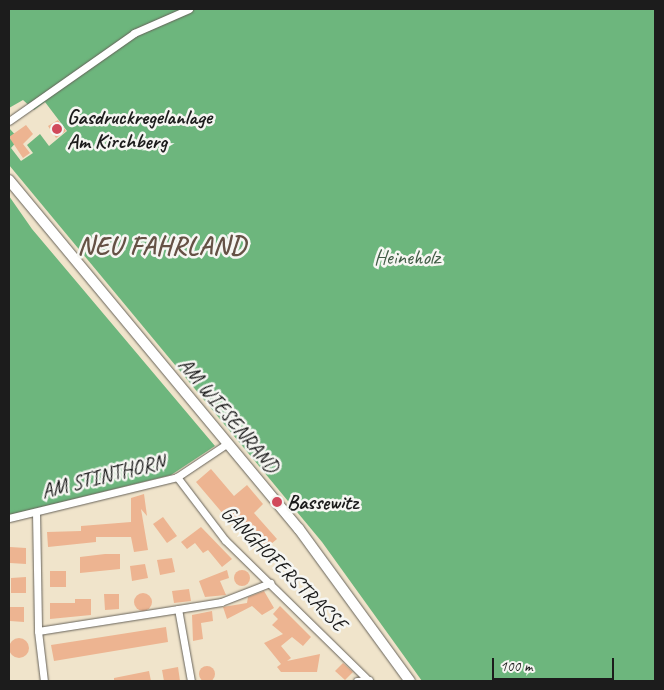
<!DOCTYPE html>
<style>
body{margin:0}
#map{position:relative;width:664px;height:690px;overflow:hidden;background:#f0e4cb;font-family:Caveat,sans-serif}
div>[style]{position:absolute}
.forest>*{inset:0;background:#6db67d}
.building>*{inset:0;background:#edb491}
.round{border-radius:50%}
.roads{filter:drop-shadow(0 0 1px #666259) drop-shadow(0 0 1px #666259)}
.minor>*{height:7px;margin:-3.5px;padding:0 3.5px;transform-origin:3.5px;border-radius:3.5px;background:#fff}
.primary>*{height:10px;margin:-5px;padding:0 5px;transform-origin:5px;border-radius:5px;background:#fff}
.dots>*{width:14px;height:14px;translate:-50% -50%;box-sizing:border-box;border:2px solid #f6f6f2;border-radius:50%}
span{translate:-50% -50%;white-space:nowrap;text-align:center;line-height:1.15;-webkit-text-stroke:5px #f6f6f2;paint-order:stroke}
.poi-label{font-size:21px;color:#1c1c1c;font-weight:700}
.left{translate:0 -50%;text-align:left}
.park-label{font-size:21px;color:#415c46}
.street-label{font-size:21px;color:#1c1c1c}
.district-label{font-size:26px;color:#655145;font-weight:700;letter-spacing:1px}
.frame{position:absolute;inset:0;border:10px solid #1c1c1c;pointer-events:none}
.scale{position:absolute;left:492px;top:658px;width:122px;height:22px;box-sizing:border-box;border:2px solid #1c1c1c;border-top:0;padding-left:6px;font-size:15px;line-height:18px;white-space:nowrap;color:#1c1c1c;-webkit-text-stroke:4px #f6f6f2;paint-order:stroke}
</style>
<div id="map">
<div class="forest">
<div style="clip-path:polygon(9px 9px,655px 9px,655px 681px,422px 681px,322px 542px,9px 165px,9px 128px,19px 139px,11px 148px,21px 161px,33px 153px,27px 145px,40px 134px,49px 146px,67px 131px,45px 102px,34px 110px,23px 100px,9px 108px)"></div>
<div style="clip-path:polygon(9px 196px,32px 229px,215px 446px,171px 475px,9px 515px)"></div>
</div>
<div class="building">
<div style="clip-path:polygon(58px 120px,66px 131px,56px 138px,48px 126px)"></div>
<div style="clip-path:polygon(26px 125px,33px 134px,23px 144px,30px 153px,23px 158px,9px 137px)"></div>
<div style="clip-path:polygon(211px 469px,234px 496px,247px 485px,263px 504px,254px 513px,277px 539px,265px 549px,243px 523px,236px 529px,196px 482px)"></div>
<div style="clip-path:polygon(144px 494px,147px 516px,141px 509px,148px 550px,134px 552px,131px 537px,96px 537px,96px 542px,48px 547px,47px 532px,81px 531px,81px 526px,131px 522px,131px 498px)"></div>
<div style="clip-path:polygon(163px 517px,177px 536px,167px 543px,153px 524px)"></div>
<div style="clip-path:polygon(201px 527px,232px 559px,222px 567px,208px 550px,203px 553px,195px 543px,187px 549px,181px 542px)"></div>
<div style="clip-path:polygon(10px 547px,26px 548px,26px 564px,10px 563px)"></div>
<div style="clip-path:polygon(105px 554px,120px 554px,120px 569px,80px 573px,80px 557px)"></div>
<div style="clip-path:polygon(172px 558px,175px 572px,160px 575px,157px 560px)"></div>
<div style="clip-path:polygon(145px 564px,148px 578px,132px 581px,130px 566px)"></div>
<div class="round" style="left:234px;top:570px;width:16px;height:16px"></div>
<div style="clip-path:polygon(227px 570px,229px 578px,220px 581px,226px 595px,205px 597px,199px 581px)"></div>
<div style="clip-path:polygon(50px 571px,66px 571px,66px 587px,50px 587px)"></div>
<div style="clip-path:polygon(26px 577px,26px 593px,11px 593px,11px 578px)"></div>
<div style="clip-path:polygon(189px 589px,191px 601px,174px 603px,172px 591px)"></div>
<div style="clip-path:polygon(264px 591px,274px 608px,262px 615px,252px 606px,227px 619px,223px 607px,247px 603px,248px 597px)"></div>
<div class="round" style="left:134px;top:593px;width:18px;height:18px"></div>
<div style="clip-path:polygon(104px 594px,119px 594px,119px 609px,105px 610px)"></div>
<div style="clip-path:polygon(75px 599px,91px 599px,91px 615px,50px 619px,50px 603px,75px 603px)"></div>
<div style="clip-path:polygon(280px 606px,311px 637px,303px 646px,292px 637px,281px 646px,291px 658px,287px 661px,320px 654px,317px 672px,281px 672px,277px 667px,281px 664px,264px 643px,283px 634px,272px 625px,278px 619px,273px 614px)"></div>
<div style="clip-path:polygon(10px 607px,24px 607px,24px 622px,10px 621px)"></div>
<div style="clip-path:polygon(212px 611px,213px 621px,201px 623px,203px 639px,193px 641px,192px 615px)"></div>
<div style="clip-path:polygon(166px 627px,168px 642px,54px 661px,51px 645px)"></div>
<div class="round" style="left:9px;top:638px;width:20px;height:20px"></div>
<div style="clip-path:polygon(343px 663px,353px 672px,345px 680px,335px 671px)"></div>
<div class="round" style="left:199px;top:666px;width:16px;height:16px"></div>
<div style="clip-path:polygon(178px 667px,180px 681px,164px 681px,162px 670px)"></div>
<div style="clip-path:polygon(149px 671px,151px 681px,114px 681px,114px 678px)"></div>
</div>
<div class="roads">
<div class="minor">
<div style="left:9px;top:121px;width:153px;rotate:-35.1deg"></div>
<div style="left:134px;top:33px;width:60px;rotate:-23.6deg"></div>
<div style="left:177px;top:477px;width:79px;rotate:52.7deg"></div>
<div style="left:225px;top:540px;width:202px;rotate:44.4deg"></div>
<div style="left:36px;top:512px;width:119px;rotate:89deg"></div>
<div style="left:38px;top:631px;width:50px;rotate:83.2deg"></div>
<div style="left:9px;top:518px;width:173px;rotate:-13.7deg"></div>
<div style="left:177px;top:477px;width:61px;rotate:-33.7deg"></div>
<div style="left:38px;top:631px;width:142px;rotate:-8.9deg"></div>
<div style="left:191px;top:681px;width:73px;rotate:-100.2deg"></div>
<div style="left:178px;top:609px;width:44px;rotate:-9.2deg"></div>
<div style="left:221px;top:602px;width:53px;rotate:-21.2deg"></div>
<div style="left:357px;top:681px;width:12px;rotate:-5deg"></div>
</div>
<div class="primary">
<div style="left:9px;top:180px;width:454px;rotate:50.3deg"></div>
<div style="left:299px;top:529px;width:188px;rotate:53.9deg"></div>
</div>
</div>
<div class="dots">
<div style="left:57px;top:129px;background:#d1495b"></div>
<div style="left:277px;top:502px;background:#d1495b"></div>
</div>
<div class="poi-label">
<span class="left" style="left:67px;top:129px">Gasdruckregelanlage<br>Am Kirchberg</span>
<span class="left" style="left:287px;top:502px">Bassewitz</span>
</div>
<div class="park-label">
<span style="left:407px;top:257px">Heineholz</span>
</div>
<div class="street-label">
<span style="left:229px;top:415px;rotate:50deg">AM WIESENRAND</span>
<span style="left:103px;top:476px;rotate:-14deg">AM STINTHORN</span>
<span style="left:284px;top:568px;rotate:45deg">GANGHOFERSTRASSE</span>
</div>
<div class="district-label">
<span style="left:162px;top:246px">NEU FAHRLAND</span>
</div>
<div class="frame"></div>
<div class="scale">100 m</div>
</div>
